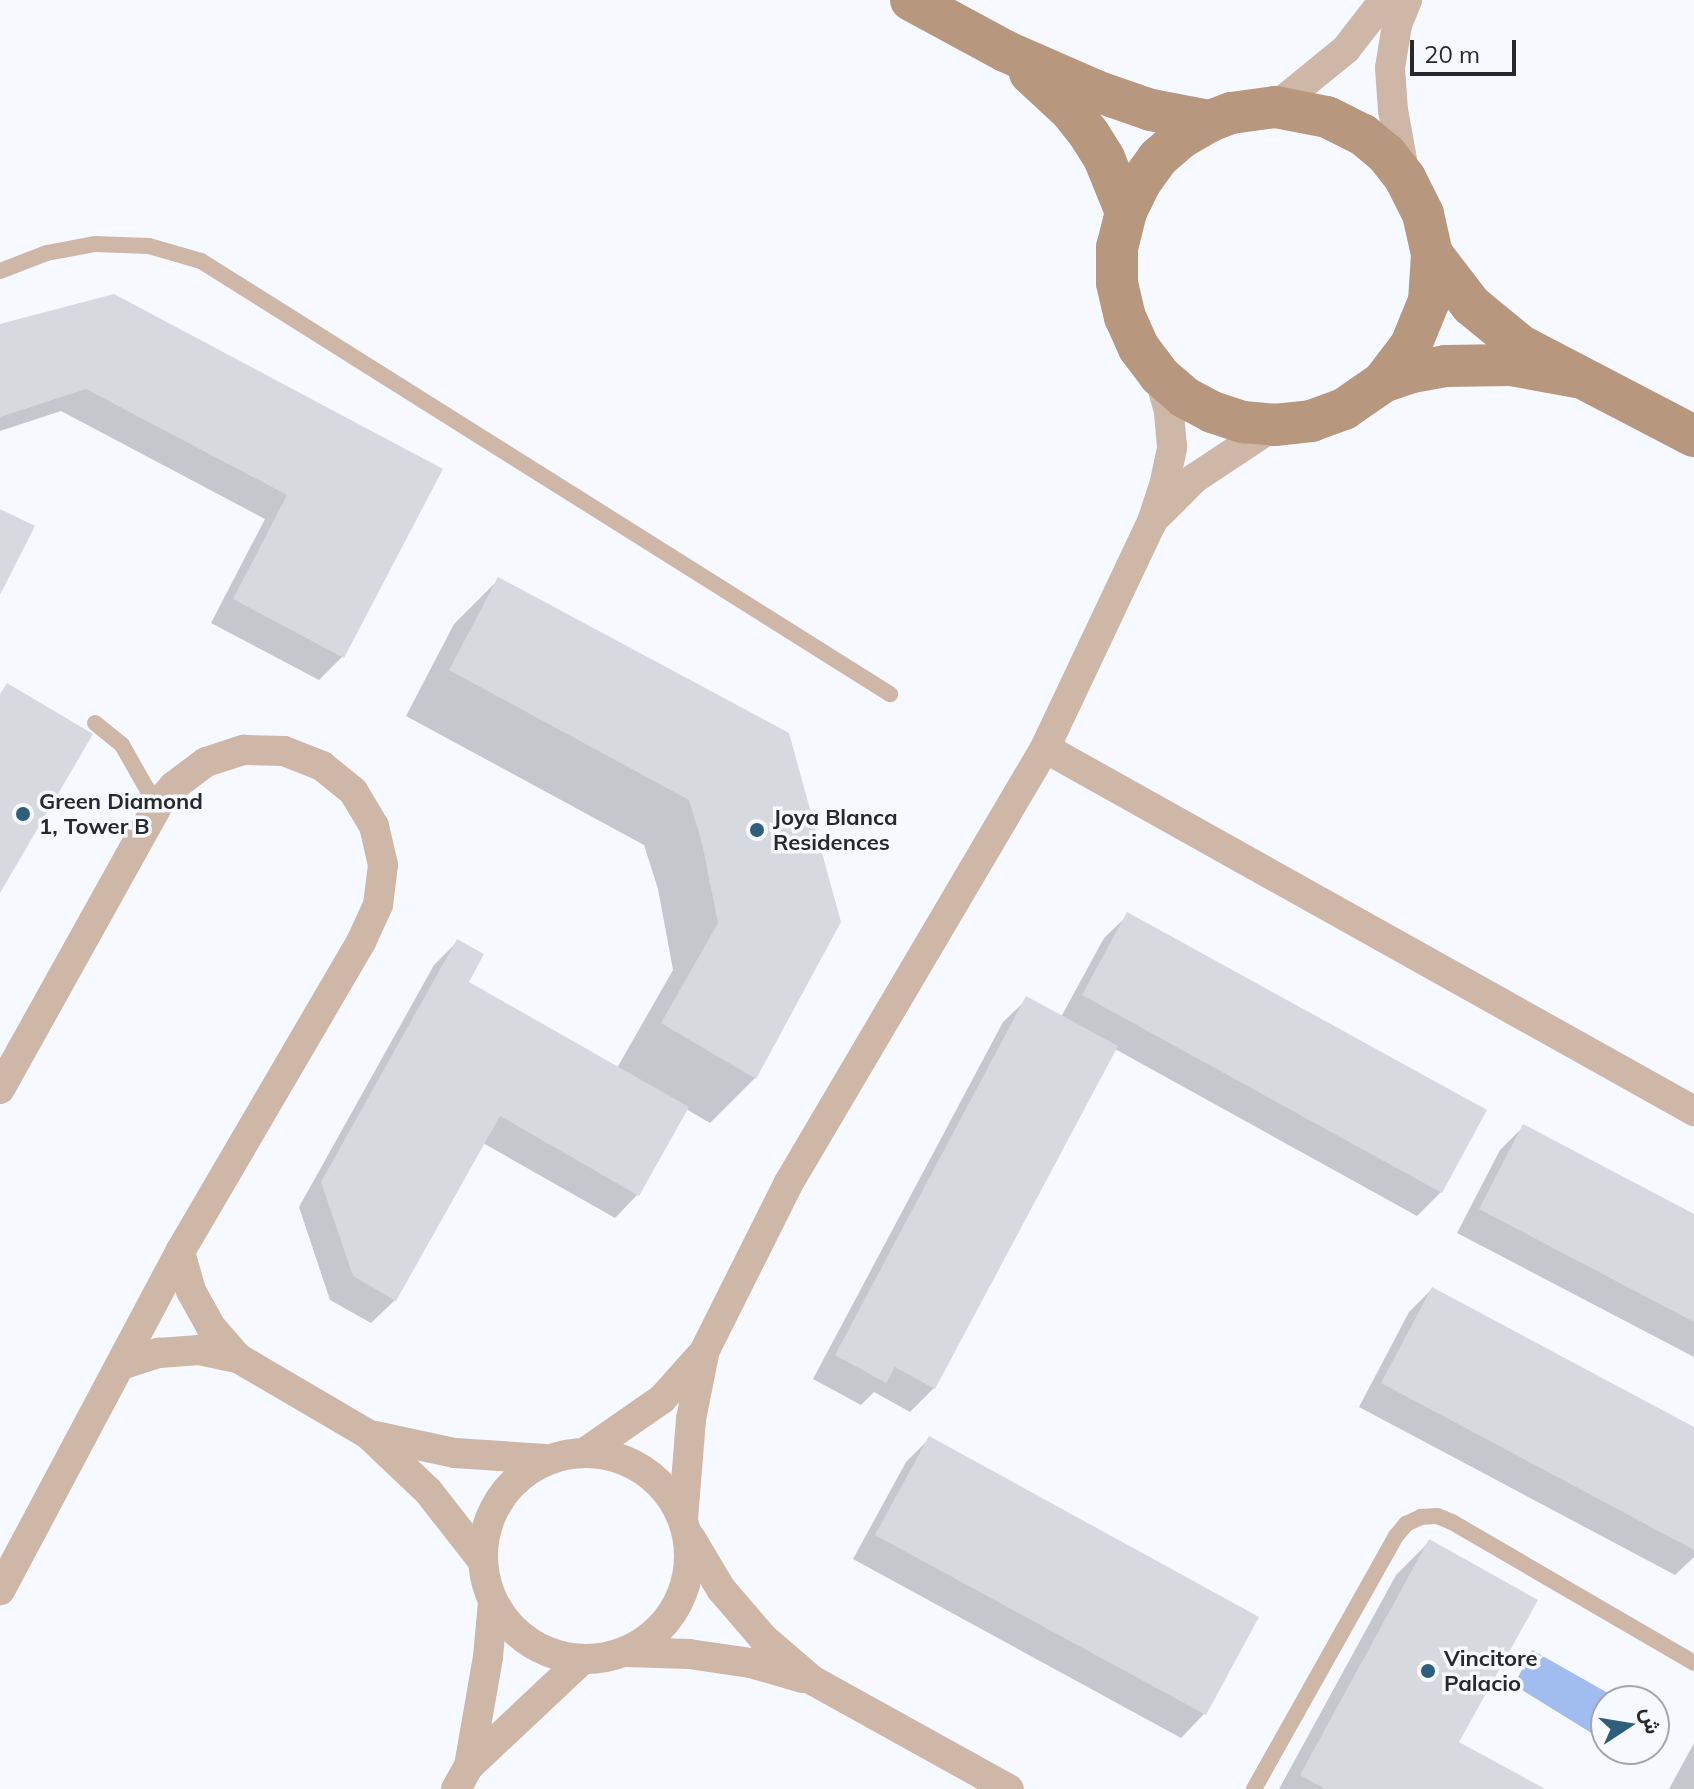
<!DOCTYPE html>
<meta charset="utf-8">
<style>
body{margin:0}
#map{position:relative;width:1694px;height:1789px;overflow:hidden;background:#f6f9ff;font-family:Mulish,Vazirmatn,sans-serif}
div>[style]{position:absolute}
.water>*{inset:0;background:#a1bcef}
.shadow>*{inset:0;background:#0003}
.building>*{inset:0;background:#d6d9de}
.lane>*{height:16px;margin:-8px;padding:0 8px;transform-origin:8px;border-radius:8px;background:#ceb7a6}
.street>*{height:30px;margin:-15px;padding:0 15px;transform-origin:15px;border-radius:15px;background:#ceb7a6}
.street>.ring{margin:-15px;padding:0;box-sizing:content-box;background:none;border:30px solid #ceb7a6;border-radius:50%}
.secondary>*{height:42px;margin:-21px;padding:0 21px;transform-origin:21px;border-radius:21px;background:#b7977d}
.dots>*{width:22px;height:22px;translate:-50% -50%;box-sizing:border-box;border:4px solid #f6f9ff;border-radius:50%}
span{translate:-50% -50%;white-space:nowrap;text-align:center;line-height:1.15;-webkit-text-stroke:7px #f6f9ff;paint-order:stroke}
.poi-label{font-size:22px;color:#28292b;font-weight:700}
.left{translate:0 -50%;text-align:left}
.north{position:absolute;left:1590px;top:1685px;width:80px;height:80px;box-sizing:border-box;background:#f6f9ff;border:2px solid #a4a6aa;border-radius:50%;rotate:78deg;font-size:22px;font-weight:700;line-height:32px;text-align:center;color:#28292b}
.north::after{content:'';display:block;margin:auto;width:28px;height:36px;background:#2d5e7c;clip-path:polygon(50% 0,100% 100%,50% 72%,0 100%)}
.scale{position:absolute;left:1410px;top:40px;width:106px;height:36px;box-sizing:border-box;border:4px solid #28292b;border-top:0;padding-left:10px;font-size:24px;line-height:28px;white-space:nowrap;color:#28292b;-webkit-text-stroke:6px #f6f9ff;paint-order:stroke}
</style>
<div id="map">
<div class="water">
<div style="clip-path:polygon(1532px 1650px,1622px 1701px,1606px 1701px,1606px 1742px,1514px 1685px)"></div>
</div>
<div class="shadow">
<div style="clip-path:polygon(0 326px,440px 469px,342px 657px,319px 680px,211px 623px,265px 519px,61px 411px,0 431px)"></div>
<div style="clip-path:polygon(499px 579px,787px 734px,755px 1078px,710px 1123px,686px 1109px,638px 1194px,615px 1218px,483px 1143px,395px 1300px,371px 1323px,330px 1300px,299px 1207px,434px 965px,457px 942px,466px 983px,617px 1068px,673px 970px,658px 889px,644px 845px,406px 716px,454px 624px)"></div>
<div style="clip-path:polygon(1128px 915px,1441px 1192px,1417px 1216px,1115px 1049px,934px 1388px,910px 1412px,874px 1392px,861px 1405px,813px 1379px,1003px 1022px,1027px 999px,1061px 1017px,1104px 938px)"></div>
<div style="clip-path:polygon(1523px 1127px,1694px 1216px,1694px 1357px,1457px 1233px,1500px 1150px)"></div>
<div style="clip-path:polygon(1432px 1289px,1694px 1429px,1694px 1557px,1675px 1575px,1359px 1407px,1409px 1312px)"></div>
<div style="clip-path:polygon(929px 1439px,1256px 1618px,1204px 1714px,1181px 1738px,853px 1559px,906px 1462px)"></div>
<div style="clip-path:polygon(1429px 1542px,1457px 1742px,1541px 1789px,1279px 1789px,1396px 1575px)"></div>
<div style="clip-path:polygon(1694px 1743px,1694px 1789px,1669px 1789px)"></div>
</div>
<div class="building">
<div style="clip-path:polygon(114px 294px,443px 469px,344px 658px,233px 599px,287px 495px,86px 389px,0 417px,0 324px)"></div>
<div style="clip-path:polygon(0 509px,35px 526px,0 595px)"></div>
<div style="clip-path:polygon(498px 577px,789px 733px,841px 922px,756px 1079px,661px 1023px,718px 923px,702px 843px,689px 800px,449px 670px)"></div>
<div style="clip-path:polygon(7px 683px,93px 734px,0 893px,0 694px)"></div>
<div style="clip-path:polygon(1127px 912px,1487px 1110px,1442px 1193px,1082px 995px)"></div>
<div style="clip-path:polygon(457px 939px,484px 954px,469px 982px,689px 1107px,639px 1196px,500px 1116px,396px 1301px,353px 1276px,321px 1182px)"></div>
<div style="clip-path:polygon(1026px 996px,1118px 1046px,935px 1389px,895px 1367px,886px 1383px,835px 1355px)"></div>
<div style="clip-path:polygon(1523px 1124px,1694px 1214px,1694px 1322px,1479px 1209px)"></div>
<div style="clip-path:polygon(1432px 1287px,1694px 1427px,1694px 1550px,1381px 1383px)"></div>
<div style="clip-path:polygon(929px 1436px,1259px 1617px,1206px 1715px,875px 1535px)"></div>
<div style="clip-path:polygon(1429px 1539px,1538px 1600px,1459px 1742px,1545px 1789px,1325px 1789px,1300px 1775px)"></div>
</div>
<div class="lane">
<div style="left:0;top:271px;width:50px;rotate:-21deg"></div>
<div style="left:47px;top:253px;width:49px;rotate:-10.6deg"></div>
<div style="left:95px;top:244px;width:54px;rotate:2.1deg"></div>
<div style="left:149px;top:246px;width:54px;rotate:16.1deg"></div>
<div style="left:201px;top:261px;width:814px;rotate:32.15deg"></div>
<div style="left:95px;top:723px;width:35px;rotate:39deg"></div>
<div style="left:122px;top:745px;width:51px;rotate:60.4deg"></div>
<div style="left:147px;top:789px;width:18px;rotate:45deg"></div>
<div style="left:1254px;top:1789px;width:290px;rotate:-60.7deg"></div>
<div style="left:1396px;top:1536px;width:16px;rotate:-50deg"></div>
<div style="left:1406px;top:1524px;width:17px;rotate:-25deg"></div>
<div style="left:1421px;top:1517px;width:16px;rotate:-4deg"></div>
<div style="left:1437px;top:1516px;width:16px;rotate:22deg"></div>
<div style="left:1452px;top:1522px;width:280px;rotate:30.2deg"></div>
</div>
<div class="street">
<div style="left:1275px;top:107px;width:92px;rotate:-39.2deg"></div>
<div style="left:1346px;top:49px;width:62px;rotate:-52.2deg"></div>
<div style="left:1405px;top:176px;width:67px;rotate:-100.3deg"></div>
<div style="left:1393px;top:110px;width:42px;rotate:-94.1deg"></div>
<div style="left:1390px;top:68px;width:44px;rotate:-80.8deg"></div>
<div style="left:1397px;top:25px;width:27px;rotate:-68deg"></div>
<div style="left:1158px;top:515px;width:52px;rotate:-45deg"></div>
<div style="left:1195px;top:478px;width:96px;rotate:-33.5deg"></div>
<div style="left:1045px;top:748px;width:744px;rotate:29.22deg"></div>
<div style="left:0;top:1089px;width:329px;rotate:-60.9deg"></div>
<div style="left:160px;top:802px;width:21px;rotate:-49deg"></div>
<div style="left:174px;top:786px;width:40px;rotate:-37deg"></div>
<div style="left:206px;top:762px;width:40px;rotate:-18deg"></div>
<div style="left:244px;top:750px;width:40px;rotate:1.4deg"></div>
<div style="left:284px;top:751px;width:41px;rotate:21.5deg"></div>
<div style="left:322px;top:766px;width:40px;rotate:39deg"></div>
<div style="left:353px;top:791px;width:41px;rotate:59deg"></div>
<div style="left:374px;top:826px;width:40px;rotate:77deg"></div>
<div style="left:383px;top:865px;width:40px;rotate:97.1deg"></div>
<div style="left:378px;top:905px;width:41px;rotate:114.7deg"></div>
<div style="left:361px;top:942px;width:359px;rotate:120.3deg"></div>
<div style="left:180px;top:1252px;width:383px;rotate:118deg"></div>
<div style="left:180px;top:1252px;width:41px;rotate:74.2deg"></div>
<div style="left:191px;top:1291px;width:41px;rotate:60.9deg"></div>
<div style="left:211px;top:1327px;width:41px;rotate:48.9deg"></div>
<div style="left:121px;top:1365px;width:40px;rotate:-18deg"></div>
<div style="left:159px;top:1353px;width:40px;rotate:-4.3deg"></div>
<div style="left:199px;top:1350px;width:40px;rotate:12deg"></div>
<div style="left:238px;top:1358px;width:152px;rotate:30.4deg"></div>
<div style="left:369px;top:1435px;width:81px;rotate:43.5deg"></div>
<div style="left:428px;top:1491px;width:88px;rotate:52deg"></div>
<div style="left:375px;top:1436px;width:82px;rotate:12deg"></div>
<div style="left:455px;top:1453px;width:90px;rotate:3.8deg"></div>
<div style="left:587px;top:1451px;width:91px;rotate:-34.7deg"></div>
<div style="left:662px;top:1399px;width:63px;rotate:-48.2deg"></div>
<div style="left:704px;top:1352px;width:188px;rotate:-63.4deg"></div>
<div style="left:788px;top:1184px;width:506px;rotate:-59.48deg"></div>
<div style="left:1045px;top:748px;width:250px;rotate:-64.7deg"></div>
<div style="left:1152px;top:522px;width:38px;rotate:-72deg"></div>
<div style="left:1164px;top:486px;width:40px;rotate:-78deg"></div>
<div style="left:1172px;top:447px;width:36px;rotate:-95deg"></div>
<div style="left:1169px;top:411px;width:37px;rotate:-106deg"></div>
<div class="ring" style="left:483px;top:1453px;width:176px;height:176px"></div>
<div style="left:683px;top:1519px;width:100px;rotate:-85.4deg"></div>
<div style="left:691px;top:1419px;width:66px;rotate:-78.7deg"></div>
<div style="left:690px;top:1537px;width:61px;rotate:59.2deg"></div>
<div style="left:721px;top:1589px;width:65px;rotate:49.4deg"></div>
<div style="left:763px;top:1638px;width:65px;rotate:40.6deg"></div>
<div style="left:812px;top:1680px;width:225px;rotate:29deg"></div>
<div style="left:626px;top:1652px;width:63px;rotate:1.8deg"></div>
<div style="left:689px;top:1654px;width:63px;rotate:8.3deg"></div>
<div style="left:751px;top:1663px;width:53px;rotate:16.4deg"></div>
<div style="left:469px;top:1766px;width:111px;rotate:-80.1deg"></div>
<div style="left:488px;top:1657px;width:55px;rotate:-84.8deg"></div>
<div style="left:456px;top:1789px;width:26px;rotate:-61deg"></div>
<div style="left:469px;top:1766px;width:155px;rotate:-43.2deg"></div>
</div>
<div class="secondary">
<div style="left:911px;top:0;width:107px;rotate:28.5deg"></div>
<div style="left:1005px;top:51px;width:99px;rotate:23.7deg"></div>
<div style="left:1096px;top:91px;width:58px;rotate:19.1deg"></div>
<div style="left:1151px;top:110px;width:60px;rotate:10.6deg"></div>
<div style="left:1030px;top:73px;width:56px;rotate:42.8deg"></div>
<div style="left:1071px;top:111px;width:29px;rotate:52deg"></div>
<div style="left:1089px;top:134px;width:28px;rotate:58deg"></div>
<div style="left:1104px;top:158px;width:58px;rotate:67.8deg"></div>
<div style="left:1432px;top:254px;width:64px;rotate:52.6deg"></div>
<div style="left:1471px;top:305px;width:65px;rotate:39.4deg"></div>
<div style="left:1521px;top:346px;width:195px;rotate:27.5deg"></div>
<div style="left:1383px;top:382px;width:46px;rotate:-52.9deg"></div>
<div style="left:1411px;top:345px;width:48px;rotate:-67.8deg"></div>
<div style="left:1429px;top:301px;width:47px;rotate:-86.3deg"></div>
<div style="left:1432px;top:254px;width:41px;rotate:-102.7deg"></div>
<div style="left:1423px;top:214px;width:40px;rotate:-116.6deg"></div>
<div style="left:1405px;top:178px;width:31px;rotate:-128deg"></div>
<div style="left:1386px;top:154px;width:30px;rotate:-140deg"></div>
<div style="left:1363px;top:135px;width:40px;rotate:-153.4deg"></div>
<div style="left:1327px;top:117px;width:53px;rotate:-169.1deg"></div>
<div style="left:1275px;top:107px;width:44px;rotate:172.2deg"></div>
<div style="left:1231px;top:113px;width:22px;rotate:159deg"></div>
<div style="left:1210px;top:121px;width:32px;rotate:150deg"></div>
<div style="left:1182px;top:137px;width:32px;rotate:139deg"></div>
<div style="left:1158px;top:158px;width:31px;rotate:126deg"></div>
<div style="left:1140px;top:183px;width:32px;rotate:116deg"></div>
<div style="left:1126px;top:212px;width:36px;rotate:104deg"></div>
<div style="left:1117px;top:247px;width:36px;rotate:90deg"></div>
<div style="left:1117px;top:283px;width:35px;rotate:77deg"></div>
<div style="left:1125px;top:317px;width:34px;rotate:66deg"></div>
<div style="left:1139px;top:348px;width:34px;rotate:53deg"></div>
<div style="left:1159px;top:375px;width:33px;rotate:41deg"></div>
<div style="left:1184px;top:397px;width:32px;rotate:28deg"></div>
<div style="left:1212px;top:412px;width:33px;rotate:18deg"></div>
<div style="left:1243px;top:422px;width:32px;rotate:5deg"></div>
<div style="left:1275px;top:425px;width:36px;rotate:-6deg"></div>
<div style="left:1311px;top:421px;width:35px;rotate:-20deg"></div>
<div style="left:1344px;top:409px;width:47px;rotate:-34.7deg"></div>
<div style="left:1383px;top:382px;width:31px;rotate:-19deg"></div>
<div style="left:1412px;top:372px;width:34px;rotate:-10deg"></div>
<div style="left:1445px;top:366px;width:66px;rotate:-0.9deg"></div>
<div style="left:1511px;top:365px;width:67px;rotate:10.3deg"></div>
</div>
<div class="dots">
<div style="left:23px;top:814px;background:#2d5e7c"></div>
<div style="left:757px;top:830px;background:#2d5e7c"></div>
<div style="left:1428px;top:1671px;background:#2d5e7c"></div>
</div>
<div class="poi-label">
<span class="left" style="left:39px;top:814px">Green Diamond<br>1, Tower B</span>
<span class="left" style="left:773px;top:830px">Joya Blanca<br>Residences</span>
<span class="left" style="left:1444px;top:1671px">Vincitore<br>Palacio</span>
</div>
<div class="north">ش</div>
<div class="scale">20 m</div>
</div>
